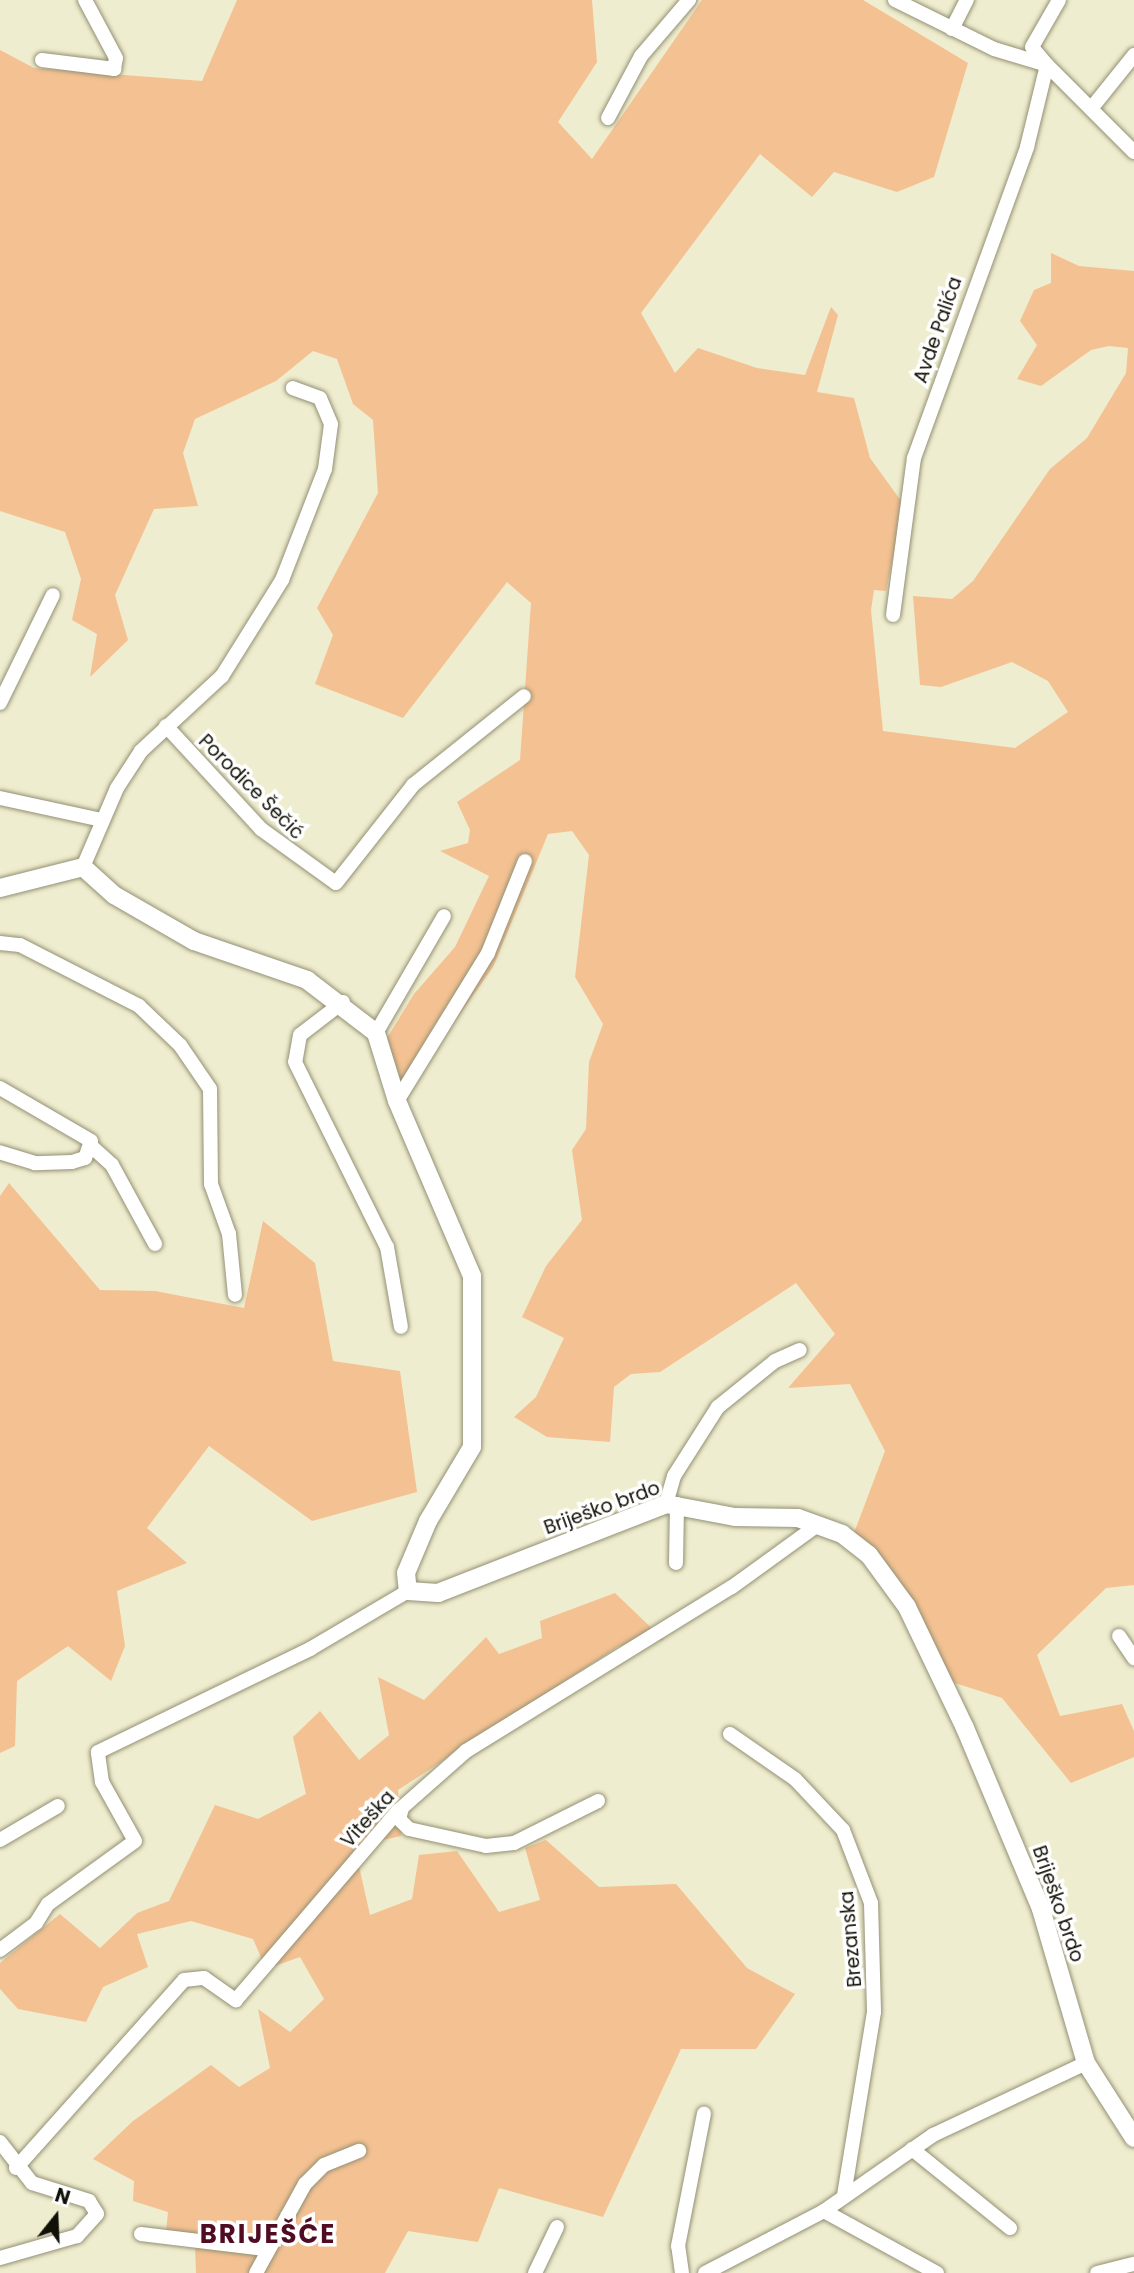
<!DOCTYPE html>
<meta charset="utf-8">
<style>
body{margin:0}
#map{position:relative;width:1134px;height:2273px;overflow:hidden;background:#efedcf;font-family:Poppins,sans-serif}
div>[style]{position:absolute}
.green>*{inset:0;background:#f4c192}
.roads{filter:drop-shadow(0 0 2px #939074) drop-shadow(0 0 2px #939074)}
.minor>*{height:14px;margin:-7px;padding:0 7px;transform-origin:7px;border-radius:7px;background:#fff}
.tertiary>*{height:18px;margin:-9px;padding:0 9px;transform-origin:9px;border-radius:9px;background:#fff}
span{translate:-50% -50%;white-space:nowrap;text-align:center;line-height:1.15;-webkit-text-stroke:7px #fff;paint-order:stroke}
.street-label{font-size:19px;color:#121107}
.district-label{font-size:26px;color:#500c23;font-weight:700;letter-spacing:2px}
.north{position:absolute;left:21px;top:2182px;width:70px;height:70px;-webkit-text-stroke:5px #fff;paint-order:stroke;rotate:18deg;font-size:19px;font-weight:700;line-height:28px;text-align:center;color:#121107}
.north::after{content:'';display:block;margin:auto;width:24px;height:32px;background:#121107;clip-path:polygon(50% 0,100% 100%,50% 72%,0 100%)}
</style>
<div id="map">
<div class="green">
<div style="clip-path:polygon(237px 0,592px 0,597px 62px,558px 122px,592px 159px,702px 0,863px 0,968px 63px,934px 177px,897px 192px,834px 172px,812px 197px,760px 154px,641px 313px,675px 373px,698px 348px,757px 368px,805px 375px,831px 307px,838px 315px,817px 392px,854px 398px,870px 458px,904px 505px,886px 591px,874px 590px,871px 610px,883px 731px,1015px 748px,1068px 712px,1048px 681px,1012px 662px,941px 687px,920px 685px,913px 596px,952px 599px,973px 581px,1050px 469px,1087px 438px,1126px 373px,1128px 348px,1109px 346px,1091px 350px,1041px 386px,1017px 379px,1037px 345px,1020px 321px,1034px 290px,1051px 283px,1051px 253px,1079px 266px,1134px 271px,1134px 1585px,1106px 1588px,1037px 1655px,1060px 1716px,1122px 1704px,1134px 1731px,1134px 1757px,1071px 1783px,1002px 1698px,936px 1677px,908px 1604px,854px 1533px,885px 1451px,850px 1384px,788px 1388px,835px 1334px,796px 1283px,660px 1372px,631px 1374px,614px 1387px,610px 1442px,547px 1437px,514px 1417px,536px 1397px,564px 1338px,522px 1317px,546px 1266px,582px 1220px,572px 1150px,586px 1129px,589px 1062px,603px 1024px,575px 977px,589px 855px,572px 831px,548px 834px,493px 967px,402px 1096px,384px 1043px,414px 994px,455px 947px,489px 876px,440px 851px,468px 843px,470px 830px,457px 802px,520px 760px,531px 603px,507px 582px,403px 718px,315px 684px,333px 635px,317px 608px,378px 493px,373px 420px,353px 404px,337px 359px,313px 351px,276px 381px,195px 419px,183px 453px,198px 506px,154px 509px,115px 595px,128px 640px,90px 677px,97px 634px,72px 620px,81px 579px,65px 532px,0 511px,0 50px,34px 68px,202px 81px)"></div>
<div style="clip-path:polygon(9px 1183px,100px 1290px,155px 1291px,244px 1308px,263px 1221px,315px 1263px,333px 1361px,400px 1371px,417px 1492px,312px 1521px,209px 1446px,147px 1528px,187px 1563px,117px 1591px,125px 1646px,111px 1681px,68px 1646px,17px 1681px,15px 1746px,0 1753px,0 1196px)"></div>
<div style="clip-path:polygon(615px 1593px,664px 1640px,619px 1646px,398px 1790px,401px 1836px,365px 1844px,358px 1862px,370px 1915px,412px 1899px,419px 1855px,457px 1851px,499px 1912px,540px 1900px,525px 1848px,546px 1840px,599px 1887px,676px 1884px,747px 1968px,795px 1994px,756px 2049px,681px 2049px,603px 2217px,499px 2188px,478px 2242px,408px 2231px,385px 2273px,196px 2273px,195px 2246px,166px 2232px,168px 2212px,133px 2201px,134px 2181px,93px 2159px,133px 2121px,211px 2065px,239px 2087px,270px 2068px,258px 2009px,290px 2032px,324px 1999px,300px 1957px,266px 1969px,253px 1939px,191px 1921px,137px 1934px,148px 1967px,103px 1987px,86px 2022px,18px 2009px,0 1989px,0 1963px,60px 1914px,100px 1948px,137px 1913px,169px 1901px,215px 1805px,258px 1819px,306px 1794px,293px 1737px,320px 1711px,359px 1760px,389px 1735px,378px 1677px,424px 1700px,486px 1637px,499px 1654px,542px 1638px,540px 1621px)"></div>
</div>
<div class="roads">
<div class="minor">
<div style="left:895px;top:0;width:110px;rotate:26.3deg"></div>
<div style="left:994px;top:49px;width:55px;rotate:16.8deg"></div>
<div style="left:1047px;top:65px;width:123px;rotate:45deg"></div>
<div style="left:952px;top:29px;width:33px;rotate:-63deg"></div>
<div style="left:42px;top:60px;width:73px;rotate:7.1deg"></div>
<div style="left:114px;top:69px;width:11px;rotate:-80deg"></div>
<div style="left:116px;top:58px;width:66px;rotate:-118.1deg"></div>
<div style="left:1094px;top:105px;width:64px;rotate:-51.3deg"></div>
<div style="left:608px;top:118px;width:70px;rotate:-62deg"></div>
<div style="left:641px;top:56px;width:74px;rotate:-49.4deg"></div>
<div style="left:893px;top:615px;width:158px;rotate:-82.4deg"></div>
<div style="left:914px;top:458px;width:331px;rotate:-70deg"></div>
<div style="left:1027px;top:147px;width:84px;rotate:-76.3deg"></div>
<div style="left:1047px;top:65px;width:23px;rotate:-130deg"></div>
<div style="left:1032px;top:47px;width:54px;rotate:-60.1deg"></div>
<div style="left:0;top:703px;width:120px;rotate:-63.9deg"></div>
<div style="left:166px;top:726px;width:140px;rotate:47.3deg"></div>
<div style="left:261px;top:829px;width:92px;rotate:35.8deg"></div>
<div style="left:336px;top:883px;width:125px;rotate:-51.8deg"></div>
<div style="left:413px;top:785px;width:142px;rotate:-38.7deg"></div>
<div style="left:0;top:798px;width:104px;rotate:12.2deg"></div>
<div style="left:83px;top:867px;width:86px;rotate:-66.7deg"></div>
<div style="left:117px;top:788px;width:44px;rotate:-57deg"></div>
<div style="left:141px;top:751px;width:110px;rotate:-42.8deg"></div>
<div style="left:222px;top:676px;width:113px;rotate:-58deg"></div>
<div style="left:282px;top:580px;width:119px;rotate:-68.8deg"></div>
<div style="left:325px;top:469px;width:45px;rotate:-82.4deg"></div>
<div style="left:331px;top:424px;width:28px;rotate:-113deg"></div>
<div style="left:320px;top:398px;width:29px;rotate:-160deg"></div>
<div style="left:0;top:943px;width:20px;rotate:6deg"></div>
<div style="left:20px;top:945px;width:134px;rotate:27.1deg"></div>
<div style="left:139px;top:1006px;width:57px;rotate:43.6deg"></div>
<div style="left:180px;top:1045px;width:53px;rotate:55.7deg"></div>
<div style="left:210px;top:1089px;width:95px;rotate:89.4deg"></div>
<div style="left:211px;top:1184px;width:53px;rotate:70.2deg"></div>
<div style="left:229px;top:1234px;width:61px;rotate:84.4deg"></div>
<div style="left:343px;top:1002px;width:54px;rotate:142.5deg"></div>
<div style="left:300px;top:1035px;width:27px;rotate:100deg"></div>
<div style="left:295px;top:1062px;width:207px;rotate:63.6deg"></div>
<div style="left:387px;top:1247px;width:81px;rotate:80.1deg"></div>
<div style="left:376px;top:1033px;width:135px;rotate:-59.8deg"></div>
<div style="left:0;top:1088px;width:105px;rotate:30.2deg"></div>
<div style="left:91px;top:1141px;width:18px;rotate:109deg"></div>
<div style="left:85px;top:1158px;width:14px;rotate:163deg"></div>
<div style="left:72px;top:1162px;width:37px;rotate:178deg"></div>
<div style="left:35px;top:1163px;width:37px;rotate:-163deg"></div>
<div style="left:397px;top:1101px;width:174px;rotate:-58.4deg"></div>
<div style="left:488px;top:953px;width:99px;rotate:-68.1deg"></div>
<div style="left:91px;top:1146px;width:28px;rotate:42deg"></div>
<div style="left:112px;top:1165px;width:90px;rotate:61.4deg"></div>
<div style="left:666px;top:1504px;width:29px;rotate:-74deg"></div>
<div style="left:674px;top:1476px;width:82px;rotate:-57.5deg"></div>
<div style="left:718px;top:1407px;width:73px;rotate:-38.9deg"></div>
<div style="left:775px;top:1361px;width:27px;rotate:-24deg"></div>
<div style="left:676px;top:1563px;width:59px;rotate:-89deg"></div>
<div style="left:1119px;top:1636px;width:27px;rotate:56deg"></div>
<div style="left:730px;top:1734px;width:79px;rotate:34.7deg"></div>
<div style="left:795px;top:1779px;width:70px;rotate:46.7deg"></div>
<div style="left:843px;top:1830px;width:78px;rotate:69deg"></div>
<div style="left:871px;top:1903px;width:109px;rotate:88.4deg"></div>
<div style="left:874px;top:2012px;width:186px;rotate:99.3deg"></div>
<div style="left:402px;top:1808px;width:11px;rotate:105deg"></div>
<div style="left:399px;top:1819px;width:14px;rotate:45deg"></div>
<div style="left:409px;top:1829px;width:79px;rotate:12.4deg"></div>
<div style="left:486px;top:1846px;width:28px;rotate:-6deg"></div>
<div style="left:514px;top:1843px;width:94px;rotate:-26.6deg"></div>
<div style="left:0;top:1840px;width:67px;rotate:-30.4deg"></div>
<div style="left:0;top:1950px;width:45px;rotate:-36.9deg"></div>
<div style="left:36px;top:1923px;width:22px;rotate:-58deg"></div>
<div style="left:48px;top:1904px;width:107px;rotate:-35.9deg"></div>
<div style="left:135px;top:1841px;width:68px;rotate:-119.2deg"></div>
<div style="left:102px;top:1782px;width:30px;rotate:-98deg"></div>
<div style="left:98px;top:1752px;width:236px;rotate:-25.9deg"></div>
<div style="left:310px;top:1649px;width:114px;rotate:-30.6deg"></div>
<div style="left:0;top:2142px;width:52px;rotate:52deg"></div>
<div style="left:32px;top:2183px;width:60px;rotate:17.5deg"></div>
<div style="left:89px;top:2201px;width:15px;rotate:58deg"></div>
<div style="left:97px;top:2214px;width:30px;rotate:132deg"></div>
<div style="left:77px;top:2236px;width:80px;rotate:164.1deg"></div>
<div style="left:912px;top:2149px;width:126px;rotate:38.9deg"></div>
<div style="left:16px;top:2168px;width:252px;rotate:-48.2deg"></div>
<div style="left:184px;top:1980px;width:20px;rotate:-6deg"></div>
<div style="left:204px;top:1978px;width:39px;rotate:35deg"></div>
<div style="left:236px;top:2000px;width:249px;rotate:-49.4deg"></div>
<div style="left:398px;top:1811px;width:91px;rotate:-41.4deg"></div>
<div style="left:466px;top:1751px;width:312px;rotate:-31.7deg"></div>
<div style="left:732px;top:1587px;width:107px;rotate:-35.9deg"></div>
<div style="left:824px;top:2211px;width:129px;rotate:28.8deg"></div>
<div style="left:141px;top:2234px;width:125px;rotate:6.9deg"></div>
<div style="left:256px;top:2273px;width:102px;rotate:-61.2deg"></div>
<div style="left:305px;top:2184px;width:27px;rotate:-45deg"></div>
<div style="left:324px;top:2165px;width:38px;rotate:-22deg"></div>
<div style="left:535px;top:2273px;width:51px;rotate:-64.4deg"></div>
<div style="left:682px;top:2273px;width:27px;rotate:-98deg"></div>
<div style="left:678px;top:2246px;width:135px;rotate:-78.9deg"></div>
<div style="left:705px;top:2273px;width:134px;rotate:-27.5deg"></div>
<div style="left:824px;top:2211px;width:133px;rotate:-34.9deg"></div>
<div style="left:933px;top:2135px;width:169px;rotate:-25.2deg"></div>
<div style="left:1097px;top:2273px;width:38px;rotate:-14deg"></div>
</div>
<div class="tertiary">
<div style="left:0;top:888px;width:86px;rotate:-14.2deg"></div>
<div style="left:83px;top:867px;width:42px;rotate:42.1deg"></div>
<div style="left:114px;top:895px;width:92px;rotate:29.9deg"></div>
<div style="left:194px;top:941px;width:120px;rotate:19deg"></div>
<div style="left:307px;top:980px;width:87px;rotate:37.5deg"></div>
<div style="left:376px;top:1033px;width:71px;rotate:72.8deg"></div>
<div style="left:397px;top:1101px;width:190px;rotate:66.8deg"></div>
<div style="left:472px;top:1276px;width:171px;rotate:90deg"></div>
<div style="left:472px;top:1447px;width:86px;rotate:120.7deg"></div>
<div style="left:428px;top:1521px;width:56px;rotate:112.9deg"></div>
<div style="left:406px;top:1573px;width:18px;rotate:84deg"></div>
<div style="left:408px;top:1591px;width:30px;rotate:4deg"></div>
<div style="left:438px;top:1593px;width:245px;rotate:-21.3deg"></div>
<div style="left:666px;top:1504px;width:70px;rotate:10.7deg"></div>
<div style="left:735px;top:1517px;width:63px;rotate:0.9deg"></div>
<div style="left:798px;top:1518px;width:47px;rotate:20deg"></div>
<div style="left:842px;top:1534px;width:34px;rotate:38deg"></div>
<div style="left:869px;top:1555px;width:64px;rotate:53.8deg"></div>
<div style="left:907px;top:1607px;width:134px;rotate:64.4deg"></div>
<div style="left:965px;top:1728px;width:196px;rotate:67.2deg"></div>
<div style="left:1041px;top:1909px;width:160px;rotate:73.7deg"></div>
<div style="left:1086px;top:2063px;width:89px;rotate:57.4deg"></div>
</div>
</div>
<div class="street-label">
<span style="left:938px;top:330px;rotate:-71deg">Avde Palića</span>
<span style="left:251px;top:787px;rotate:45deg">Porodice Šečić</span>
<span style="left:602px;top:1508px;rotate:-20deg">Briješko brdo</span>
<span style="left:368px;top:1819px;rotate:-48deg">Viteška</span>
<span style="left:1058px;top:1904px;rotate:71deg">Briješko brdo</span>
<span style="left:851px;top:1939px;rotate:-95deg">Brezanska</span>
</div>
<div class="district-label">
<span style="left:268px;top:2235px">BRIJEŠĆE</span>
</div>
<div class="north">N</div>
</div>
